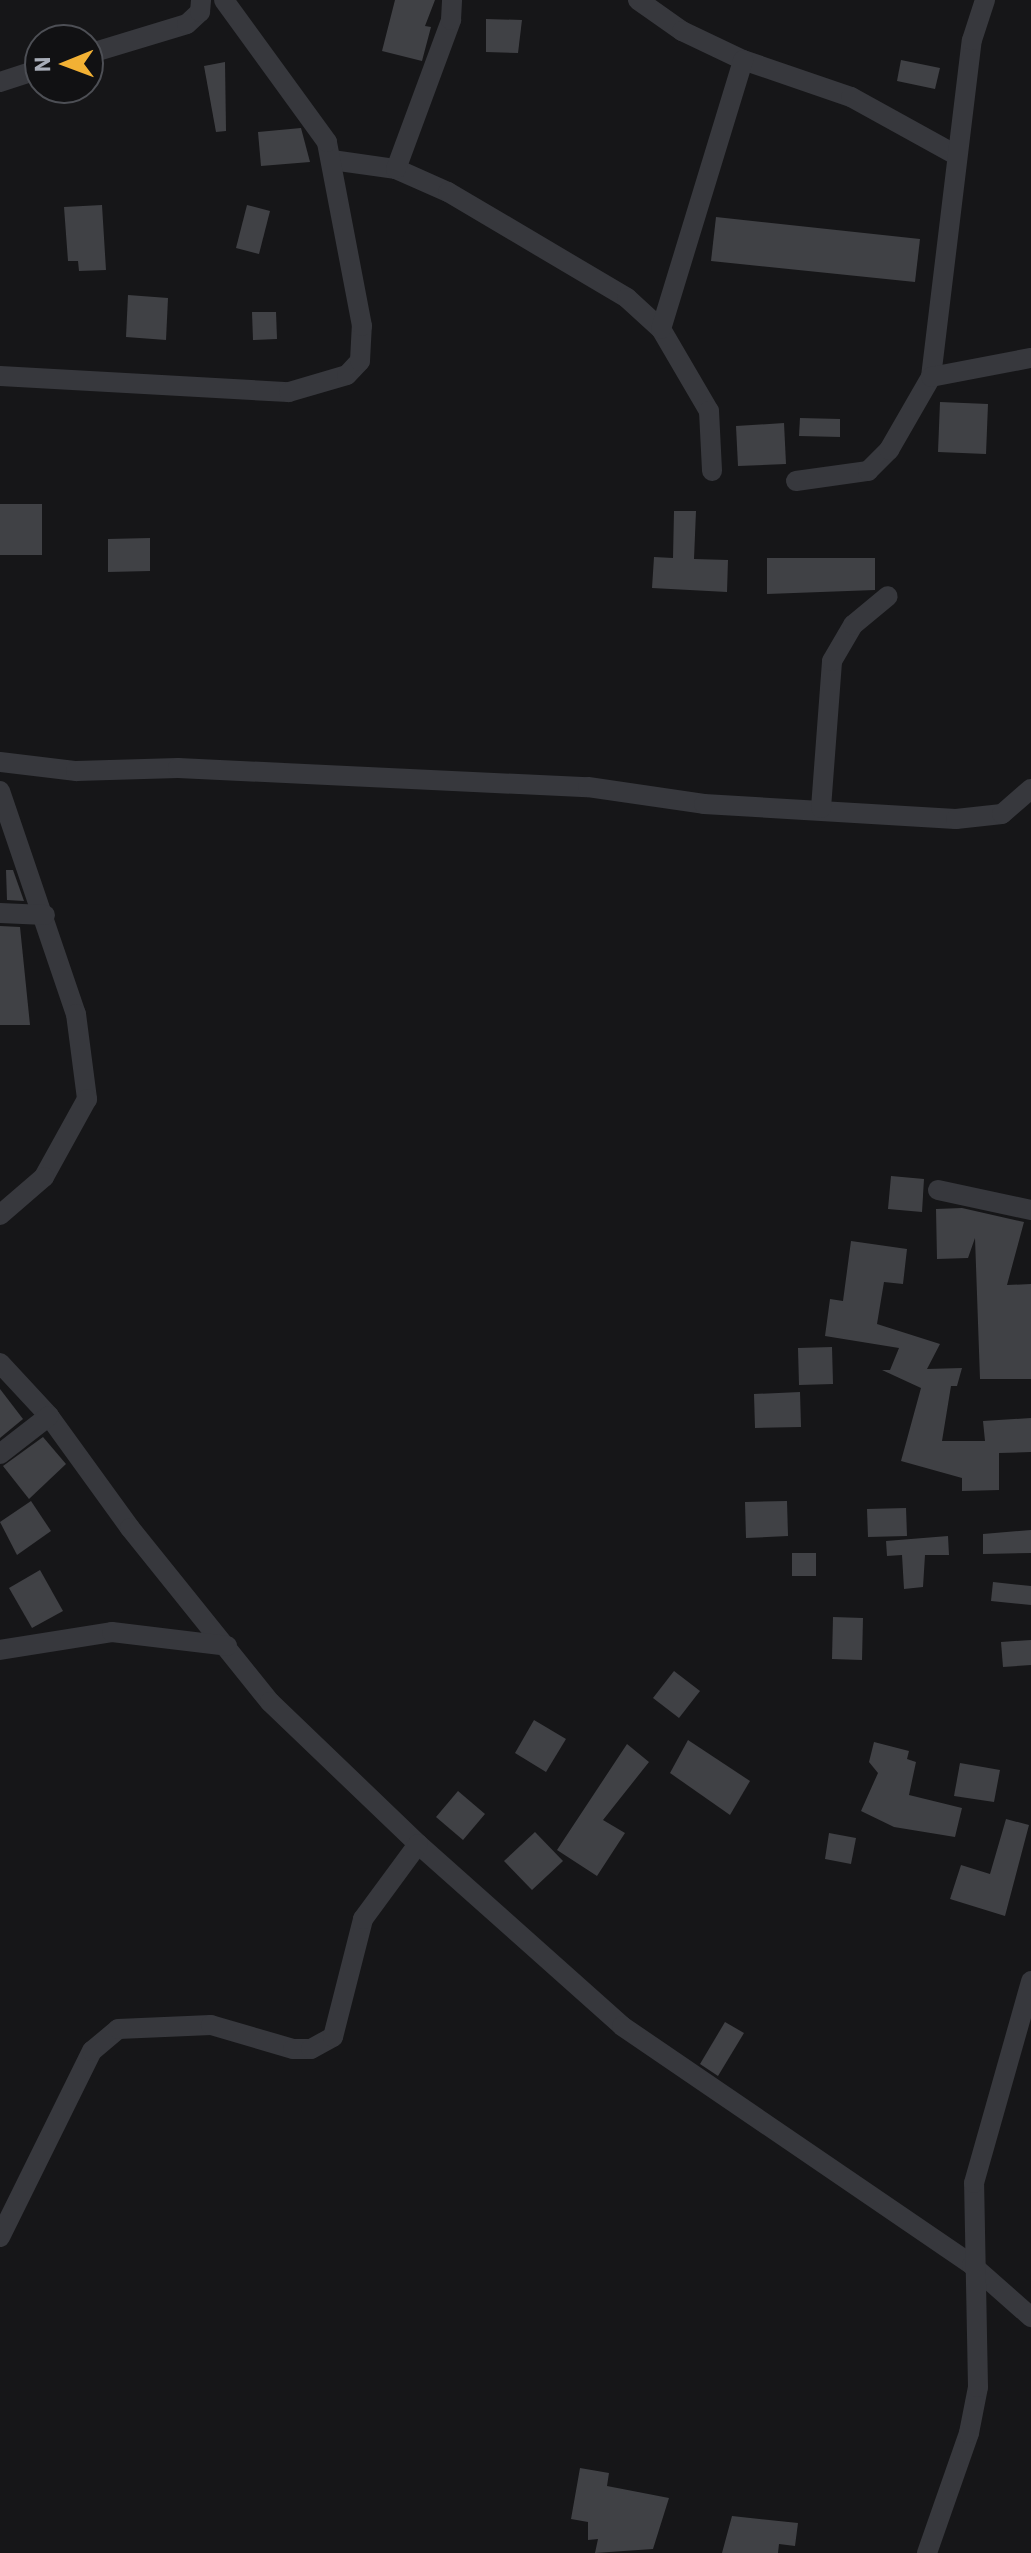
<!DOCTYPE html>
<style>
body{margin:0}
#map{position:relative;width:1031px;height:2553px;overflow:hidden;background:#161618;font-family:"IBM Plex Sans",sans-serif}
div>[style]{position:absolute}
.building>*{inset:0;background:#404145}
.minor>*{height:20px;margin:-10px;padding:0 10px;transform-origin:10px;border-radius:10px;background:#37383d}
span{translate:-50% -50%;white-space:nowrap;text-align:center;line-height:1.15;-webkit-text-stroke:7px #111113;paint-order:stroke}
.north{position:absolute;left:24px;top:24px;width:80px;height:80px;box-sizing:border-box;background:#111113;border:2px solid #4d4f55;border-radius:50%;rotate:269deg;font-size:22px;font-weight:700;line-height:32px;text-align:center;color:#a8adb8}
.north::after{content:'';display:block;margin:auto;width:28px;height:36px;background:#f2b134;clip-path:polygon(50% 0,100% 100%,50% 72%,0 100%)}
</style>
<div id="map">
<div class="building">
<div style="clip-path:polygon(395px 0,435px 0,425px 26px,431px 27px,422px 61px,382px 51px)"></div>
<div style="clip-path:polygon(486px 19px,522px 20px,518px 53px,486px 52px)"></div>
<div style="clip-path:polygon(901px 60px,940px 68px,935px 89px,897px 81px)"></div>
<div style="clip-path:polygon(225px 62px,226px 131px,216px 132px,204px 66px)"></div>
<div style="clip-path:polygon(301px 128px,310px 162px,261px 166px,258px 132px)"></div>
<div style="clip-path:polygon(102px 205px,106px 270px,79px 271px,78px 261px,68px 261px,64px 207px)"></div>
<div style="clip-path:polygon(247px 205px,270px 211px,259px 254px,236px 248px)"></div>
<div style="clip-path:polygon(716px 217px,920px 239px,915px 282px,711px 261px)"></div>
<div style="clip-path:polygon(128px 295px,168px 298px,166px 340px,126px 337px)"></div>
<div style="clip-path:polygon(252px 312px,276px 312px,277px 339px,253px 340px)"></div>
<div style="clip-path:polygon(940px 402px,988px 404px,986px 454px,938px 452px)"></div>
<div style="clip-path:polygon(800px 418px,840px 419px,840px 437px,799px 436px)"></div>
<div style="clip-path:polygon(784px 423px,786px 464px,738px 466px,736px 426px)"></div>
<div style="clip-path:polygon(0 504px,42px 504px,42px 555px,0 555px)"></div>
<div style="clip-path:polygon(674px 511px,696px 511px,694px 559px,728px 560px,727px 592px,652px 588px,654px 557px,673px 558px)"></div>
<div style="clip-path:polygon(150px 538px,150px 571px,108px 572px,108px 539px)"></div>
<div style="clip-path:polygon(767px 558px,875px 558px,875px 590px,767px 594px)"></div>
<div style="clip-path:polygon(6px 870px,13px 870px,24px 901px,7px 900px)"></div>
<div style="clip-path:polygon(0 926px,20px 927px,30px 1025px,0 1025px)"></div>
<div style="clip-path:polygon(891px 1176px,924px 1179px,922px 1212px,888px 1209px)"></div>
<div style="clip-path:polygon(962px 1208px,1024px 1222px,1007px 1285px,1031px 1284px,1031px 1379px,980px 1379px,975px 1238px,968px 1258px,937px 1259px,936px 1209px)"></div>
<div style="clip-path:polygon(851px 1241px,907px 1249px,903px 1284px,884px 1282px,877px 1324px,940px 1344px,927px 1369px,962px 1368px,957px 1386px,951px 1386px,942px 1441px,985px 1441px,983px 1421px,1031px 1418px,1031px 1452px,999px 1453px,999px 1490px,962px 1491px,962px 1478px,901px 1461px,921px 1388px,882px 1370px,890px 1370px,899px 1348px,825px 1336px,830px 1299px,843px 1301px)"></div>
<div style="clip-path:polygon(832px 1347px,833px 1384px,799px 1385px,798px 1348px)"></div>
<div style="clip-path:polygon(0 1389px,23px 1419px,0 1438px)"></div>
<div style="clip-path:polygon(800px 1392px,801px 1427px,755px 1428px,754px 1394px)"></div>
<div style="clip-path:polygon(43px 1437px,66px 1464px,29px 1499px,3px 1466px)"></div>
<div style="clip-path:polygon(31px 1501px,51px 1531px,17px 1555px,0 1522px)"></div>
<div style="clip-path:polygon(787px 1501px,788px 1536px,746px 1538px,745px 1502px)"></div>
<div style="clip-path:polygon(906px 1508px,907px 1536px,868px 1537px,867px 1509px)"></div>
<div style="clip-path:polygon(1031px 1530px,1031px 1553px,983px 1554px,983px 1534px)"></div>
<div style="clip-path:polygon(948px 1536px,949px 1555px,925px 1555px,923px 1587px,904px 1589px,902px 1555px,887px 1556px,886px 1541px)"></div>
<div style="clip-path:polygon(792px 1553px,816px 1553px,816px 1576px,792px 1576px)"></div>
<div style="clip-path:polygon(40px 1570px,63px 1611px,32px 1628px,9px 1588px)"></div>
<div style="clip-path:polygon(993px 1582px,1031px 1586px,1031px 1605px,991px 1601px)"></div>
<div style="clip-path:polygon(833px 1617px,863px 1618px,862px 1660px,832px 1659px)"></div>
<div style="clip-path:polygon(1031px 1640px,1031px 1665px,1003px 1667px,1001px 1642px)"></div>
<div style="clip-path:polygon(674px 1671px,700px 1691px,679px 1718px,653px 1698px)"></div>
<div style="clip-path:polygon(534px 1720px,566px 1739px,546px 1772px,515px 1753px)"></div>
<div style="clip-path:polygon(688px 1740px,750px 1781px,730px 1815px,670px 1773px)"></div>
<div style="clip-path:polygon(874px 1742px,909px 1751px,907px 1759px,916px 1762px,909px 1795px,962px 1808px,955px 1837px,894px 1827px,861px 1811px,878px 1773px,869px 1762px)"></div>
<div style="clip-path:polygon(627px 1744px,649px 1762px,603px 1820px,625px 1833px,597px 1876px,557px 1850px)"></div>
<div style="clip-path:polygon(960px 1763px,1000px 1770px,994px 1802px,954px 1796px)"></div>
<div style="clip-path:polygon(458px 1791px,485px 1814px,463px 1840px,436px 1817px)"></div>
<div style="clip-path:polygon(1006px 1819px,1029px 1825px,1005px 1916px,950px 1899px,961px 1865px,990px 1874px)"></div>
<div style="clip-path:polygon(535px 1832px,563px 1861px,532px 1890px,504px 1861px)"></div>
<div style="clip-path:polygon(829px 1833px,856px 1838px,851px 1864px,825px 1859px)"></div>
<div style="clip-path:polygon(725px 2022px,744px 2033px,718px 2076px,700px 2064px)"></div>
<div style="clip-path:polygon(580px 2468px,609px 2473px,607px 2486px,669px 2498px,653px 2549px,595px 2553px,598px 2539px,588px 2540px,588px 2522px,571px 2519px)"></div>
<div style="clip-path:polygon(732px 2516px,798px 2523px,795px 2546px,779px 2544px,778px 2553px,722px 2553px)"></div>
</div>
<div class="minor">
<div style="left:638px;top:0;width:54px;rotate:35.2deg"></div>
<div style="left:682px;top:31px;width:68px;rotate:25.4deg"></div>
<div style="left:743px;top:60px;width:114px;rotate:18.9deg"></div>
<div style="left:851px;top:97px;width:120px;rotate:28.9deg"></div>
<div style="left:88px;top:54px;width:103px;rotate:-16.9deg"></div>
<div style="left:187px;top:24px;width:18px;rotate:-43deg"></div>
<div style="left:200px;top:12px;width:12px;rotate:-85deg"></div>
<div style="left:0;top:82px;width:42px;rotate:-18deg"></div>
<div style="left:332px;top:160px;width:65px;rotate:8deg"></div>
<div style="left:396px;top:169px;width:57px;rotate:23.9deg"></div>
<div style="left:448px;top:192px;width:208px;rotate:30.6deg"></div>
<div style="left:627px;top:298px;width:46px;rotate:42.4deg"></div>
<div style="left:661px;top:329px;width:95px;rotate:59.7deg"></div>
<div style="left:709px;top:411px;width:60px;rotate:87.1deg"></div>
<div style="left:396px;top:169px;width:159px;rotate:-69.7deg"></div>
<div style="left:451px;top:20px;width:20px;rotate:-87deg"></div>
<div style="left:661px;top:329px;width:281px;rotate:-73deg"></div>
<div style="left:0;top:376px;width:289px;rotate:3.2deg"></div>
<div style="left:289px;top:392px;width:60px;rotate:-16.3deg"></div>
<div style="left:347px;top:375px;width:19px;rotate:-47deg"></div>
<div style="left:360px;top:361px;width:35px;rotate:-87deg"></div>
<div style="left:362px;top:326px;width:187px;rotate:-100.8deg"></div>
<div style="left:327px;top:142px;width:175px;rotate:-126deg"></div>
<div style="left:931px;top:377px;width:339px;rotate:-83.1deg"></div>
<div style="left:972px;top:40px;width:42px;rotate:-72deg"></div>
<div style="left:796px;top:481px;width:73px;rotate:-7.9deg"></div>
<div style="left:868px;top:471px;width:30px;rotate:-45deg"></div>
<div style="left:889px;top:450px;width:84px;rotate:-60.1deg"></div>
<div style="left:931px;top:377px;width:102px;rotate:-10.8deg"></div>
<div style="left:0;top:762px;width:77px;rotate:6.8deg"></div>
<div style="left:76px;top:771px;width:102px;rotate:-1.7deg"></div>
<div style="left:178px;top:768px;width:410px;rotate:2.7deg"></div>
<div style="left:588px;top:787px;width:117px;rotate:8.3deg"></div>
<div style="left:704px;top:804px;width:252px;rotate:3.4deg"></div>
<div style="left:956px;top:819px;width:46px;rotate:-6.2deg"></div>
<div style="left:1002px;top:814px;width:38px;rotate:-41deg"></div>
<div style="left:0;top:791px;width:236px;rotate:71.2deg"></div>
<div style="left:76px;top:1014px;width:86px;rotate:82.6deg"></div>
<div style="left:87px;top:1099px;width:89px;rotate:118.9deg"></div>
<div style="left:44px;top:1177px;width:58px;rotate:139.2deg"></div>
<div style="left:821px;top:808px;width:147px;rotate:-85.7deg"></div>
<div style="left:832px;top:661px;width:42px;rotate:-59.7deg"></div>
<div style="left:853px;top:625px;width:45px;rotate:-39.6deg"></div>
<div style="left:0;top:913px;width:45px;rotate:2.5deg"></div>
<div style="left:938px;top:1190px;width:95px;rotate:12.1deg"></div>
<div style="left:0;top:1363px;width:72px;rotate:47.2deg"></div>
<div style="left:49px;top:1416px;width:138px;rotate:54.1deg"></div>
<div style="left:130px;top:1528px;width:223px;rotate:51.2deg"></div>
<div style="left:270px;top:1702px;width:205px;rotate:43.8deg"></div>
<div style="left:418px;top:1844px;width:273px;rotate:41.7deg"></div>
<div style="left:622px;top:2026px;width:424px;rotate:34.3deg"></div>
<div style="left:972px;top:2265px;width:79px;rotate:41.4deg"></div>
<div style="left:0;top:1454px;width:62px;rotate:-37.8deg"></div>
<div style="left:0;top:1650px;width:113px;rotate:-9.1deg"></div>
<div style="left:112px;top:1632px;width:116px;rotate:6.9deg"></div>
<div style="left:0;top:2237px;width:208px;rotate:-63.7deg"></div>
<div style="left:92px;top:2051px;width:34px;rotate:-40deg"></div>
<div style="left:118px;top:2029px;width:93px;rotate:-2.5deg"></div>
<div style="left:211px;top:2025px;width:85px;rotate:16.3deg"></div>
<div style="left:293px;top:2049px;width:18px"></div>
<div style="left:311px;top:2049px;width:25px;rotate:-29deg"></div>
<div style="left:333px;top:2037px;width:122px;rotate:-75.7deg"></div>
<div style="left:363px;top:1919px;width:93px;rotate:-53.7deg"></div>
<div style="left:927px;top:2553px;width:127px;rotate:-70.7deg"></div>
<div style="left:969px;top:2433px;width:47px;rotate:-78.9deg"></div>
<div style="left:978px;top:2387px;width:204px;rotate:-91.1deg"></div>
<div style="left:974px;top:2183px;width:210px;rotate:-74.2deg"></div>
</div>
<div class="north">N</div>
</div>
